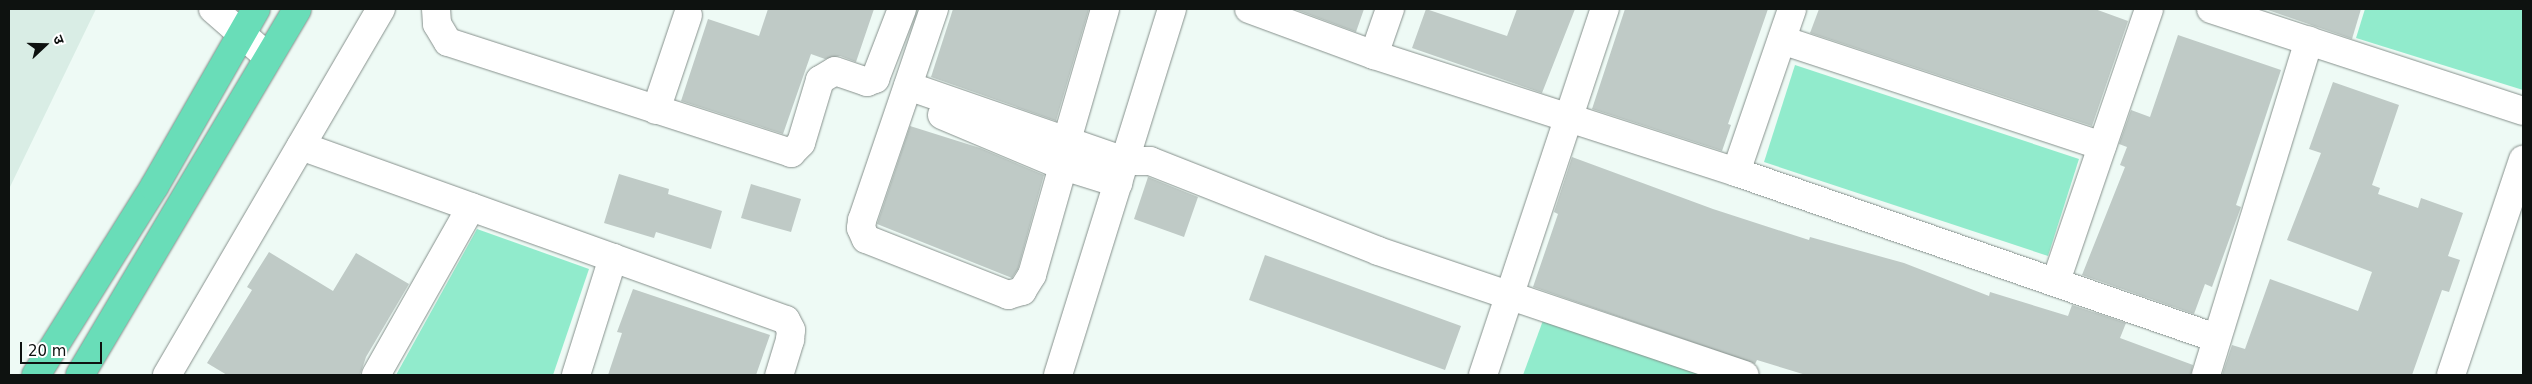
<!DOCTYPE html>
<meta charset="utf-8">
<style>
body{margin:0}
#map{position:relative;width:2532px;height:384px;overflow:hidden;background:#eefaf5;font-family:"DejaVu Sans","Noto Sans Devanagari",sans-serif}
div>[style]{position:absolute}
.built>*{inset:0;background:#d9ede5}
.green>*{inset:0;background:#91ebcc}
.building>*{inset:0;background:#bfcac6}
.roads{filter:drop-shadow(0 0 1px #86908c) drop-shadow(0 0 1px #86908c)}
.minor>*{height:28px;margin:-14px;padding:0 14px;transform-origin:14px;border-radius:14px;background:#fff}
.highway>*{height:28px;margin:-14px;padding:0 14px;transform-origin:14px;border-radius:14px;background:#69ddb8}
span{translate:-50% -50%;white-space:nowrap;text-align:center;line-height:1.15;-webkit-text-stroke:4px #fff;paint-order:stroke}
.frame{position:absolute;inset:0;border:10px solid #0e1210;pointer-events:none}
.north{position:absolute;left:20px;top:20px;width:50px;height:50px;-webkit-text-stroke:4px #fff;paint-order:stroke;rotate:69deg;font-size:14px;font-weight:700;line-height:20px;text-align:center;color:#0e1210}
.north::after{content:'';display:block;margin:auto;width:18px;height:22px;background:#0e1210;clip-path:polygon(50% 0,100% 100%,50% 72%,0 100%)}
.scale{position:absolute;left:20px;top:342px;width:82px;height:22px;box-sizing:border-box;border:2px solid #0e1210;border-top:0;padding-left:6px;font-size:15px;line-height:18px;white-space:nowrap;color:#0e1210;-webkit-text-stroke:4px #fff;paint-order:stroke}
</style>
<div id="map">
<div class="built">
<div style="clip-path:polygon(9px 9px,96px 9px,9px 189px)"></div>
</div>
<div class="green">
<div style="clip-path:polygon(2365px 9px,2523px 9px,2523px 90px,2356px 38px)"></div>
<div style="clip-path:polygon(1795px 65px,2079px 159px,2048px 256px,1764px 162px)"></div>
<div style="clip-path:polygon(477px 229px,589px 269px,553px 375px,396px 375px)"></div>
<div style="clip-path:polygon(1545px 315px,1719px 375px,1523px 375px)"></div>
</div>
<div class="building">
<div style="clip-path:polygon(768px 9px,874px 9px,856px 62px,840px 56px,825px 59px,811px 54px,783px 134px,681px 101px,708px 19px,759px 36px)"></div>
<div style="clip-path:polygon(953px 9px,1089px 9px,1056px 121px,931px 77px)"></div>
<div style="clip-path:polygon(1294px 9px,1364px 9px,1356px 32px)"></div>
<div style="clip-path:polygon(1426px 9px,1507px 36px,1517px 9px,1575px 9px,1542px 93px,1412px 48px)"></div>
<div style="clip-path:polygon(1625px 9px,1768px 9px,1728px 124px,1731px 125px,1722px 151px,1592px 109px)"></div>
<div style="clip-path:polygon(1819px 9px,2095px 9px,2128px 21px,2092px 126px,1810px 33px)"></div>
<div style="clip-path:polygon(2265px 9px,2361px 9px,2352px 39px)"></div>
<div style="clip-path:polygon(2178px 35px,2281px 70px,2236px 205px,2241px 207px,2212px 287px,2205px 284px,2194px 314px,2082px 275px,2125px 167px,2120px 165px,2127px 147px,2119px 144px,2131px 110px,2150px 117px)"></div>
<div style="clip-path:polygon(2333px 82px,2399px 105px,2372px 185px,2380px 188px,2378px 194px,2418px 208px,2421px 198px,2463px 213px,2448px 256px,2460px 260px,2449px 292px,2442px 290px,2412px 375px,2222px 375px,2232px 345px,2245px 349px,2270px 279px,2358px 311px,2372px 272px,2287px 240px,2321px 153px,2309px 149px)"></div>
<div style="clip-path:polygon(910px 126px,980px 148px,1044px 175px,1018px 269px,1012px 278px,877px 224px)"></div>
<div style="clip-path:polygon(1572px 157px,1713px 209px,1809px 240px,1810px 237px,1904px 263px,1989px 296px,1990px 292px,2068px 316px,2072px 305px,2126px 323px,2120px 338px,2193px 365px,2191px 375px,1806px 375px,1757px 360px,1755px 364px,1533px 287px,1558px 214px,1554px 212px)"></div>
<div style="clip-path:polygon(619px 174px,669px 189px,668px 194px,722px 211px,711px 249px,656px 232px,654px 238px,604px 223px)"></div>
<div style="clip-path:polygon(1148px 177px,1198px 197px,1184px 237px,1134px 219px)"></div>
<div style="clip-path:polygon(751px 184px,801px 199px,791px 232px,741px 218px)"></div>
<div style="clip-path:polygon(269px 252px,333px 291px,356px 253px,409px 284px,366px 357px,360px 375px,227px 375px,207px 363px,252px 290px,247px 287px)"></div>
<div style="clip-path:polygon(1265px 255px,1461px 326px,1445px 370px,1249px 300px)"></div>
<div style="clip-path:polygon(633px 289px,770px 335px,756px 375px,608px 375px,622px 333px,617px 332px)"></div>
</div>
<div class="roads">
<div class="minor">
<div style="left:213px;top:9px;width:73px;rotate:41.1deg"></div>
<div style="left:436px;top:9px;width:15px;rotate:86deg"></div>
<div style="left:437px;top:24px;width:21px;rotate:59deg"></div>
<div style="left:448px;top:42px;width:361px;rotate:17.9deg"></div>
<div style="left:791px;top:153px;width:14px;rotate:-45deg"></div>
<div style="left:801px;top:143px;width:66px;rotate:-73.2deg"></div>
<div style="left:820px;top:80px;width:17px;rotate:-31deg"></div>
<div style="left:835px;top:71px;width:34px;rotate:19deg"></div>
<div style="left:867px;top:82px;width:9px;rotate:-21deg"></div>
<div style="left:875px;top:79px;width:75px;rotate:-68.9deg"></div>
<div style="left:934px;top:9px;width:223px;rotate:108.8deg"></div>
<div style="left:862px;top:220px;width:8px;rotate:97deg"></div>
<div style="left:861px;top:228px;width:12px;rotate:66deg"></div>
<div style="left:866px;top:239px;width:153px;rotate:21.5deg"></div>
<div style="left:1008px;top:295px;width:15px;rotate:-16deg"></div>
<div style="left:1022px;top:291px;width:19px;rotate:-58deg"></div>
<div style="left:1032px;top:275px;width:113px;rotate:-74.1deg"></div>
<div style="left:1249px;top:9px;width:133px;rotate:20.2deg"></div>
<div style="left:1374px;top:55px;width:380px;rotate:17.9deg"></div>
<div style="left:1736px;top:172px;width:508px;rotate:19.08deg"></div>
<div style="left:2211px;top:9px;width:328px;rotate:18.1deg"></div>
<div style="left:1782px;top:40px;width:337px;rotate:18.3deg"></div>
<div style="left:1374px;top:55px;width:49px;rotate:-70.8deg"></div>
<div style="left:908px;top:86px;width:230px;rotate:19.1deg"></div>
<div style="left:1125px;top:161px;width:25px"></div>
<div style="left:1150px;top:161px;width:245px;rotate:21.5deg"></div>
<div style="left:1378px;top:251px;width:387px;rotate:18.7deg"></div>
<div style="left:656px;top:110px;width:100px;rotate:-71.4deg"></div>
<div style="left:942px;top:115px;width:131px;rotate:22.9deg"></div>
<div style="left:1063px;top:166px;width:58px;rotate:17.2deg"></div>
<div style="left:1067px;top:140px;width:136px;rotate:-73.8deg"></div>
<div style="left:301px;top:146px;width:515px;rotate:19.74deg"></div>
<div style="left:786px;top:320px;width:11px;rotate:63deg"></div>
<div style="left:791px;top:330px;width:10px;rotate:96deg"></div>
<div style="left:790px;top:340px;width:37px;rotate:107deg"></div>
<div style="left:1736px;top:172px;width:172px;rotate:-71deg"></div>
<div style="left:2056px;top:281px;width:287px;rotate:-71.1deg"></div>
<div style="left:167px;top:375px;width:424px;rotate:-59.7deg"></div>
<div style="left:376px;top:375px;width:193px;rotate:-60.5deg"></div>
<div style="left:576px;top:375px;width:123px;rotate:-72.5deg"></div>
<div style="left:1058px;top:375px;width:383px;rotate:-72.7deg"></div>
<div style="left:1483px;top:375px;width:386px;rotate:-71.6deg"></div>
<div style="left:2206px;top:375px;width:350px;rotate:-72.9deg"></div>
<div style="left:2451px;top:375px;width:227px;rotate:-71.5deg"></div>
</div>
<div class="highway">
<div style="left:36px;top:375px;width:222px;rotate:-57.9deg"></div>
<div style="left:154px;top:187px;width:205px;rotate:-60.2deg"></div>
<div style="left:80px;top:375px;width:425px;rotate:-59.3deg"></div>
</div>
</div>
<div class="frame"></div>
<div class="north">उ</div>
<div class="scale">20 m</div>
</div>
